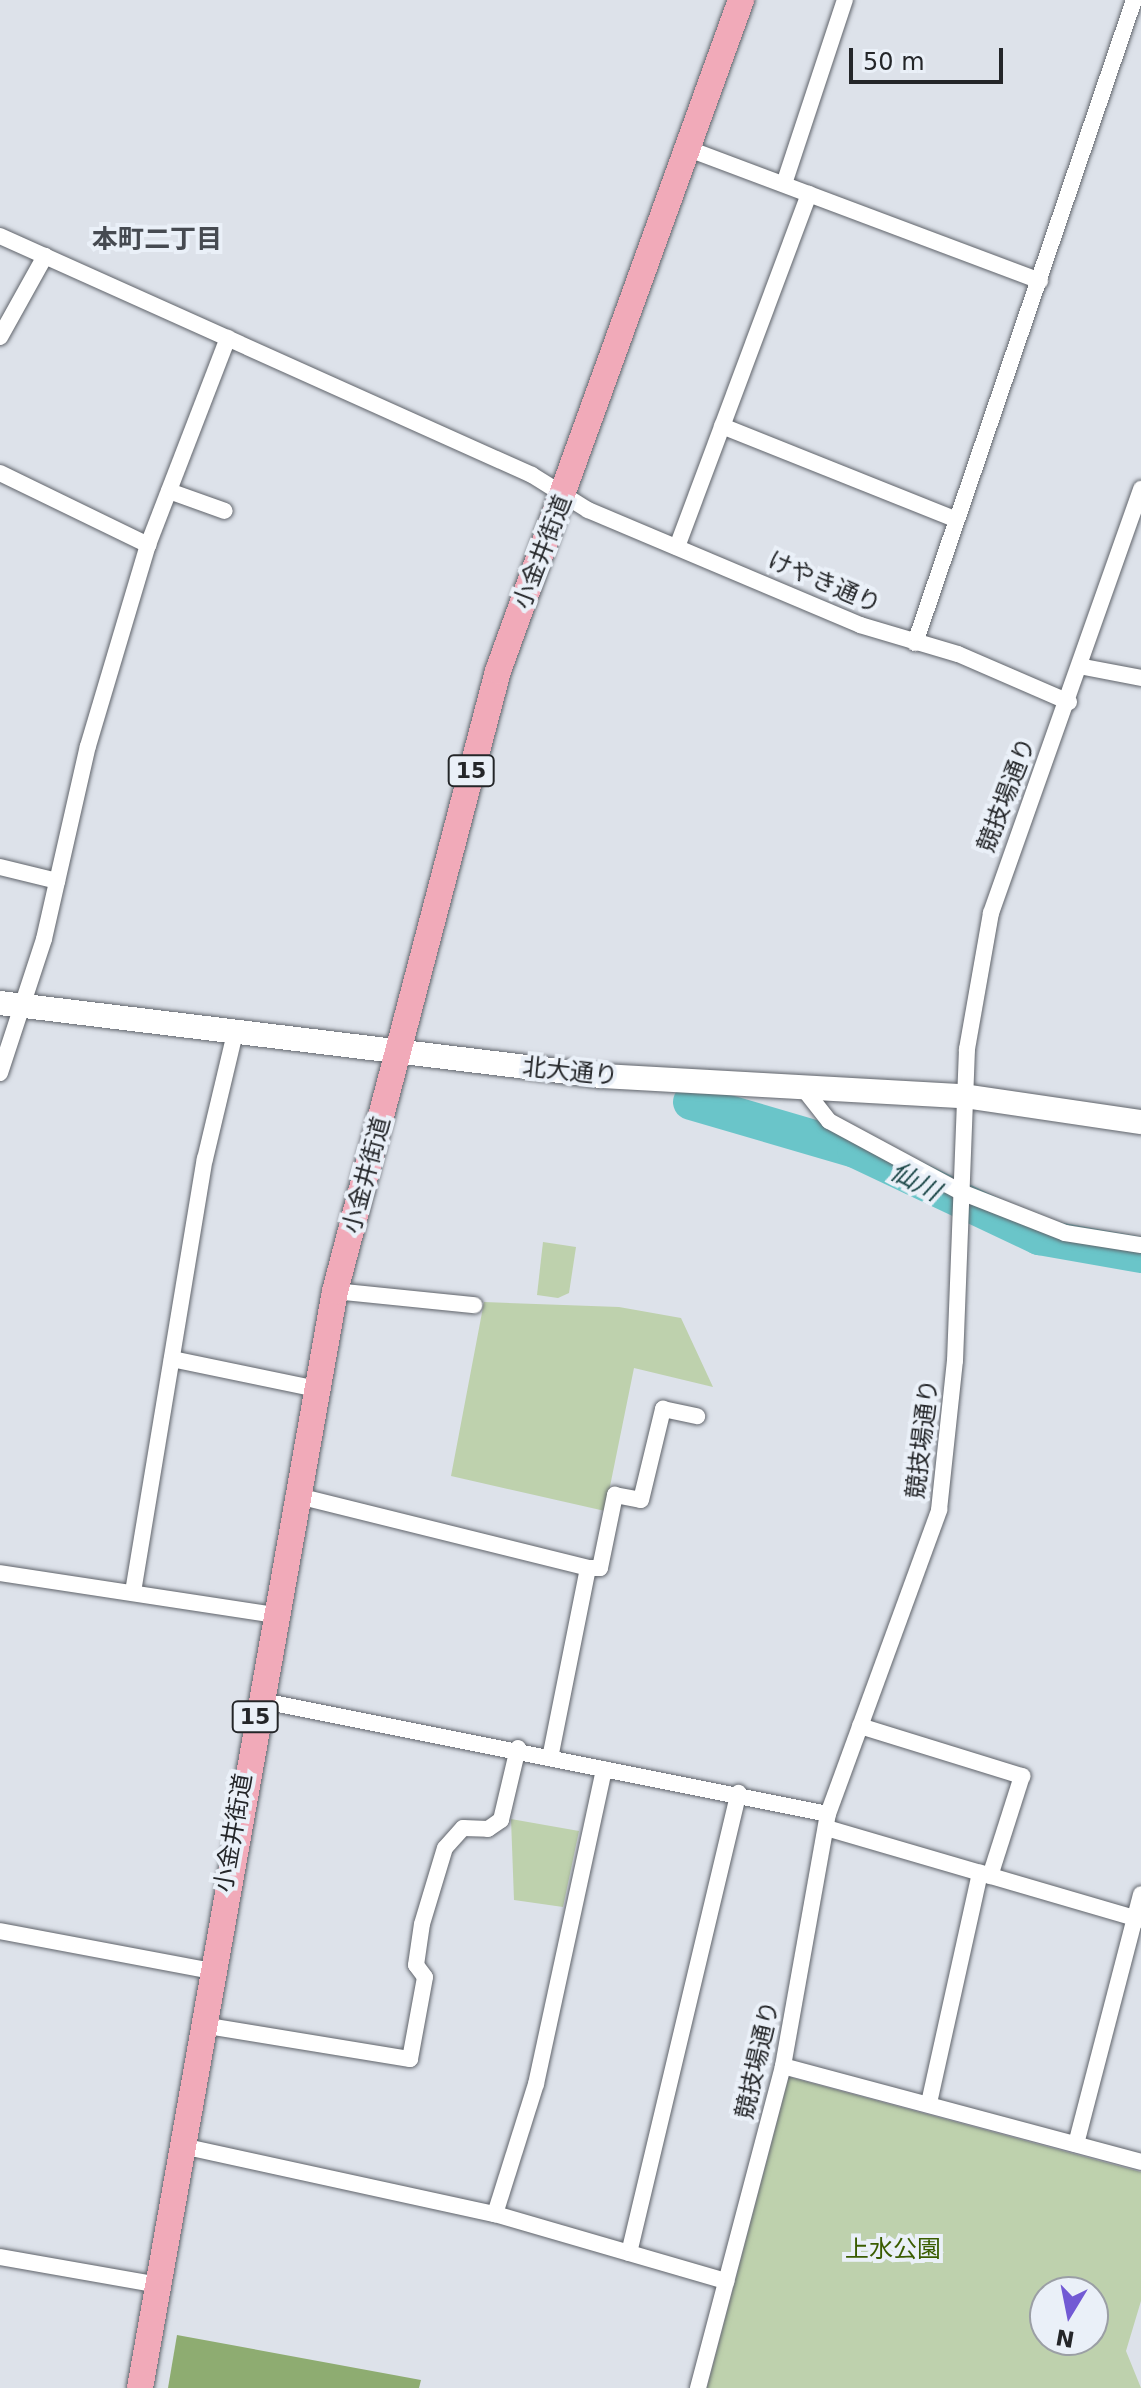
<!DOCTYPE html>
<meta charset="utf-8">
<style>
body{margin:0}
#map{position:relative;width:1141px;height:2388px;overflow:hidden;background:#dde2ea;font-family:"DejaVu Sans","Noto Sans JP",sans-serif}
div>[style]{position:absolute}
.green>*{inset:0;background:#bed1ad}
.forest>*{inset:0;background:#8eac71}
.river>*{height:36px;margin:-18px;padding:0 18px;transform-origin:18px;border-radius:18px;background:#6ac5c9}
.roads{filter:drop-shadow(0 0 2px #60646b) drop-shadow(0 0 2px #60646b)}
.street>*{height:16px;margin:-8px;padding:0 8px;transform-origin:8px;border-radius:8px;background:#fff}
.secondary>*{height:24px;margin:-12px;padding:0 12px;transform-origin:12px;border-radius:12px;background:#fff}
.primary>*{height:26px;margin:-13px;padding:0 13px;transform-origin:13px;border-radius:13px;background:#f1aab9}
span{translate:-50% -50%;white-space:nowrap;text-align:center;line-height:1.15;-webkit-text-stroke:8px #eaf0f8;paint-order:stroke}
.shield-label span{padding:2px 6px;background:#eaf0f8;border:2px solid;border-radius:6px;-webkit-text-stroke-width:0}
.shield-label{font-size:22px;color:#242629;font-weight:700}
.street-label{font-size:24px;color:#242629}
.park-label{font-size:24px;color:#3a5c00}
.neighbourhood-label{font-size:26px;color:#464a51;font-weight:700}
.water-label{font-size:26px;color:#1c4748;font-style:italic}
.north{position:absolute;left:1029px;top:2276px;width:80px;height:80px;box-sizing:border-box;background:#eaf0f8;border:2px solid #9b9fa5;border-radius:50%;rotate:190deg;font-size:22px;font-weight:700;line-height:32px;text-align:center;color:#242629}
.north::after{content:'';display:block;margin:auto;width:28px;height:36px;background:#725ad4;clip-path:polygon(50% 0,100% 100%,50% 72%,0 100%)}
.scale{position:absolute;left:849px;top:48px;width:154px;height:36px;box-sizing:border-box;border:4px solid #242629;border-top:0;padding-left:10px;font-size:24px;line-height:28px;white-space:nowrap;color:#242629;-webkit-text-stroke:6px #eaf0f8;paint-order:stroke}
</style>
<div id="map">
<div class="green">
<div style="clip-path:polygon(543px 1242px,576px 1247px,569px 1293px,558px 1298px,537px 1295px)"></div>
<div style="clip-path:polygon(484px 1302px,619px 1307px,681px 1318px,713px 1387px,634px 1368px,605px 1511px,451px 1476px)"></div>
<div style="clip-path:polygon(511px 1819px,579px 1831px,563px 1907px,514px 1900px)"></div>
<div style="clip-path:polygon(evenodd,789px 2077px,1141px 2172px,1141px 2301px,1126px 2351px,1141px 2388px,707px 2388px,789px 2077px,1045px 2292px,1093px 2292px,1093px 2340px,1045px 2340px,1045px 2292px)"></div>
</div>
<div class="forest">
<div style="clip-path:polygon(177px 2335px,421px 2380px,419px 2388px,168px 2388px)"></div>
</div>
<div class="river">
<div style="left:691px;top:1102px;width:171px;rotate:16.3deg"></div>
<div style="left:855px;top:1150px;width:204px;rotate:25.3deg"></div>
<div style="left:1039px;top:1237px;width:104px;rotate:10deg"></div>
</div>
<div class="roads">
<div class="street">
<div style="left:689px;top:149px;width:375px;rotate:20.6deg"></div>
<div style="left:784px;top:184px;width:194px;rotate:-71.7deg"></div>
<div style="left:0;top:236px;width:583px;rotate:24.19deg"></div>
<div style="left:532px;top:475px;width:66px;rotate:32deg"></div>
<div style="left:588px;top:510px;width:295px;rotate:22.9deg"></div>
<div style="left:860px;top:625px;width:102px;rotate:16.5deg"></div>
<div style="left:958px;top:654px;width:121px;rotate:23.4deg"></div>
<div style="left:0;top:337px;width:93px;rotate:-60.9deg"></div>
<div style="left:722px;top:426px;width:251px;rotate:21.8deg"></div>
<div style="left:0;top:473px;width:165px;rotate:25.9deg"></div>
<div style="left:169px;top:491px;width:59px;rotate:19.7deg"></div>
<div style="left:677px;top:547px;width:377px;rotate:-69.5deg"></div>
<div style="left:915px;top:643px;width:679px;rotate:-71.19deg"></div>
<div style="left:1084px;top:667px;width:58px;rotate:10.9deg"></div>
<div style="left:0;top:867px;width:59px;rotate:13.8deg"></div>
<div style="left:0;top:1073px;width:141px;rotate:-71.8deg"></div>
<div style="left:44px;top:939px;width:198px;rotate:-77.2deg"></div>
<div style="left:88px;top:746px;width:210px;rotate:-73.4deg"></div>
<div style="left:148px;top:545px;width:222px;rotate:-68.9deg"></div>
<div style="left:803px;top:1088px;width:42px;rotate:51.8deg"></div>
<div style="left:829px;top:1121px;width:150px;rotate:28.3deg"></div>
<div style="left:961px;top:1192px;width:112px;rotate:21.5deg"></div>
<div style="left:1065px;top:1233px;width:77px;rotate:9deg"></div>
<div style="left:335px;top:1291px;width:140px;rotate:5.8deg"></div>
<div style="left:172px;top:1359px;width:143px;rotate:11.7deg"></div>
<div style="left:294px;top:1495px;width:303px;rotate:13.9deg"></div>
<div style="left:588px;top:1568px;width:190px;rotate:101.3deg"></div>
<div style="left:588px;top:1568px;width:12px"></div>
<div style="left:600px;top:1568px;width:75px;rotate:-78.4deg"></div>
<div style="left:615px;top:1495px;width:26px;rotate:11deg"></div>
<div style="left:641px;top:1500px;width:94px;rotate:-76.4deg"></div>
<div style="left:663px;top:1409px;width:35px;rotate:12deg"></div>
<div style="left:0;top:1573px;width:276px;rotate:8.7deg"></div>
<div style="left:133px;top:1592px;width:439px;rotate:-80.6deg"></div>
<div style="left:205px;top:1159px;width:130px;rotate:-76.6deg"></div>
<div style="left:258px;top:1700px;width:581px;rotate:11.31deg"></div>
<div style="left:860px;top:1726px;width:170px;rotate:17.2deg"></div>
<div style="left:1022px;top:1776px;width:105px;rotate:107.7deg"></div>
<div style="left:830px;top:1829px;width:324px;rotate:16.3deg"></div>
<div style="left:0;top:1931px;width:215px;rotate:10.7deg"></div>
<div style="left:202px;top:2025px;width:211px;rotate:9.3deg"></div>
<div style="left:410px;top:2059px;width:83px;rotate:-79.6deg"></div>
<div style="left:425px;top:1977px;width:15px;rotate:-127deg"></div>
<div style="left:416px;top:1965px;width:41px;rotate:-81.7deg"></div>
<div style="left:422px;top:1924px;width:79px;rotate:-73.2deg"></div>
<div style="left:445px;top:1848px;width:27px;rotate:-48deg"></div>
<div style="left:463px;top:1828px;width:25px;rotate:2deg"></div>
<div style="left:488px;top:1829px;width:16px;rotate:-35deg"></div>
<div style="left:501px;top:1820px;width:74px;rotate:-76.7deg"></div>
<div style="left:783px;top:2066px;width:371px;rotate:15deg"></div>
<div style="left:929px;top:2103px;width:236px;rotate:-77.5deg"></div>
<div style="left:1076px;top:2144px;width:258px;rotate:-75.4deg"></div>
<div style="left:182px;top:2146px;width:320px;rotate:12.3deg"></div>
<div style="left:495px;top:2214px;width:241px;rotate:16.2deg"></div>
<div style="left:495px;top:2214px;width:136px;rotate:-72.5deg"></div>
<div style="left:536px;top:2084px;width:322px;rotate:-77.8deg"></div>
<div style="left:629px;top:2253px;width:473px;rotate:-76.6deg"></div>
<div style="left:0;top:2257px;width:160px;rotate:10deg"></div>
<div style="left:698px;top:2388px;width:333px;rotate:-75.2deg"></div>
<div style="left:783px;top:2066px;width:256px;rotate:-79.9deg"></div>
<div style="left:828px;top:1814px;width:324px;rotate:-69.9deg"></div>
<div style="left:939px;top:1510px;width:150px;rotate:-83.9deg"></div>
<div style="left:955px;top:1361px;width:312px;rotate:-87.8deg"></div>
<div style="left:967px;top:1049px;width:138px;rotate:-80deg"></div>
<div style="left:991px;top:913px;width:450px;rotate:-70.5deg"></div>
</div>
<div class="secondary">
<div style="left:0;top:1003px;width:605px;rotate:6.93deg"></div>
<div style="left:601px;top:1076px;width:364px;rotate:3.2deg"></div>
<div style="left:964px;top:1096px;width:179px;rotate:8.4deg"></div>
</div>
<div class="primary">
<div style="left:140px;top:2388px;width:1114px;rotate:-79.92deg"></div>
<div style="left:335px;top:1291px;width:641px;rotate:-75.27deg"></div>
<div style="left:498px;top:671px;width:714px;rotate:-70.09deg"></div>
</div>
</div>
<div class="shield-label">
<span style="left:471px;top:771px">15</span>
<span style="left:255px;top:1717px">15</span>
</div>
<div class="street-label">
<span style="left:543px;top:552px;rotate:-69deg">小金井街道</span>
<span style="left:824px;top:583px;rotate:23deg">けやき通り</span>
<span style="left:1007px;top:795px;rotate:-69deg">競技場通り</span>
<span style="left:570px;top:1072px;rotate:6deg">北大通り</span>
<span style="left:367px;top:1175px;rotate:-75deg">小金井街道</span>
<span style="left:923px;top:1439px;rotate:-83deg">競技場通り</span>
<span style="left:234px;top:1833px;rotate:-80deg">小金井街道</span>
<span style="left:758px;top:2060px;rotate:-77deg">競技場通り</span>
</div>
<div class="park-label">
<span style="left:893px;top:2250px">上水公園</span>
</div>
<div class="neighbourhood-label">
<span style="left:157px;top:240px">本町二丁目</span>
</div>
<div class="water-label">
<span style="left:915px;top:1182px;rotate:28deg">仙川</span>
</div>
<div class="north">N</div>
<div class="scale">50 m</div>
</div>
